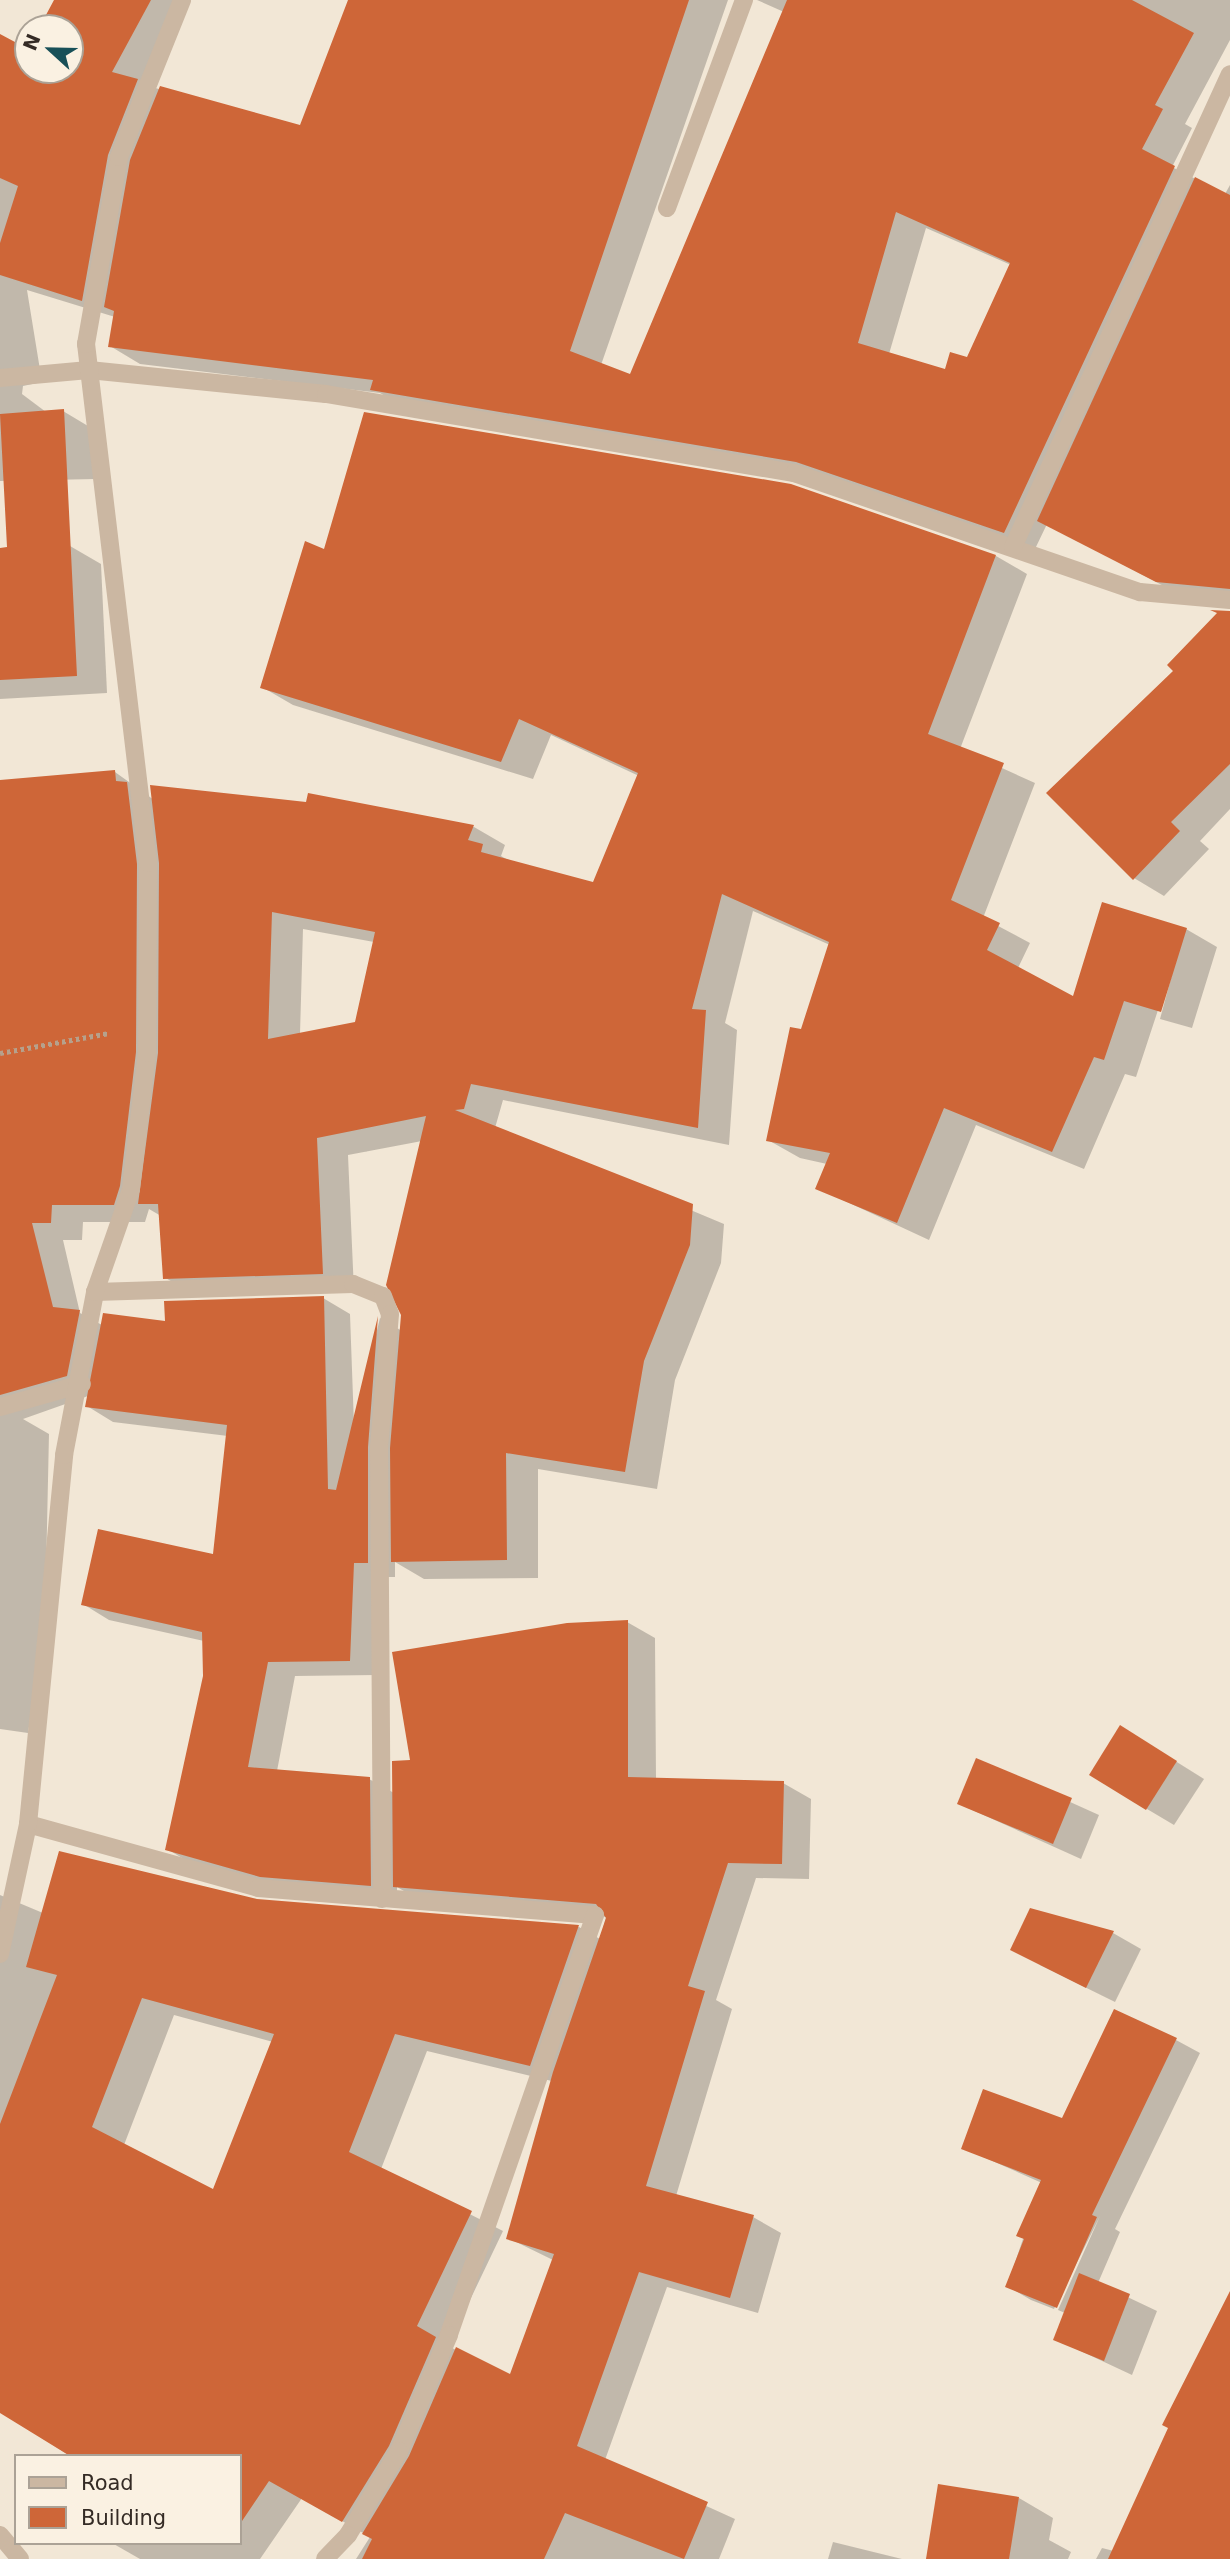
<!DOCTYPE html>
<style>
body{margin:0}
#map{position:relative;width:1230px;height:2559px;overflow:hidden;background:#f2e7d6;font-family:"DejaVu Sans",sans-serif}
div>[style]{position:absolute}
.shadow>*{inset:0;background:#0003}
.building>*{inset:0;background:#ce6638}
.path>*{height:4.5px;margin-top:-2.25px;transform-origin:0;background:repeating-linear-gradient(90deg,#b6a18c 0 3.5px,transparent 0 7px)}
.street>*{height:18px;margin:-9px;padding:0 9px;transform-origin:9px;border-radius:9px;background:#cbb7a2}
span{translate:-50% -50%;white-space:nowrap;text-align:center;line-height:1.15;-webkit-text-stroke:5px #faf1e2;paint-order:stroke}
.legend{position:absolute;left:14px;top:2454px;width:228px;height:91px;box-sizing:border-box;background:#faf1e2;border:2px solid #aba296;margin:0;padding:9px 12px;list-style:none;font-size:21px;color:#342b25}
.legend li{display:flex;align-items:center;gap:14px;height:35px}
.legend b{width:35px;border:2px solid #aba296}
.north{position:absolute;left:14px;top:14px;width:70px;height:70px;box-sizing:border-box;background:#faf1e2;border:2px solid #aba296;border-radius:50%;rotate:292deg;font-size:19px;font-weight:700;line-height:28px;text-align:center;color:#342b25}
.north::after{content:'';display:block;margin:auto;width:24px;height:32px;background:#185058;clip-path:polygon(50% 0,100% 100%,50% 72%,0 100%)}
</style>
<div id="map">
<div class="shadow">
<div style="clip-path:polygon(evenodd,56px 0,191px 0,144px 85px,301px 127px,350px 0,728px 0,601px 365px,631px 376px,784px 12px,757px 0,1230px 0,1230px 40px,1185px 124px,1192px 128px,1172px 167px,1225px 194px,1230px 185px,1230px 602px,1188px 599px,1047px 524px,1035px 549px,828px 478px,402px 406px,380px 393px,140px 364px,110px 346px,115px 317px,27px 290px,42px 382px,23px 386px,22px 394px,46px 412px,63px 411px,93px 429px,96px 479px,0 481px,0 36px,28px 52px,28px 70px,70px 70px,70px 28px,41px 28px,56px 0,926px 228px,1011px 265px,968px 359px,946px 372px,889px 354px,926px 228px)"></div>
<div style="clip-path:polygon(70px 546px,101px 564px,107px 693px,0 699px,0 549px)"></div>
<div style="clip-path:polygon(evenodd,326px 551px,996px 556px,1027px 574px,960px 749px,1035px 783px,983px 918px,1030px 943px,1018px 968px,1074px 999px,1186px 929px,1217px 947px,1192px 1028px,1160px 1019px,1183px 934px,1136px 1077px,1125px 1074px,1084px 1169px,976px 1125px,929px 1240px,817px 1188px,827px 1164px,800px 1158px,768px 1140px,830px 945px,753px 911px,725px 1023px,737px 1030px,729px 1145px,503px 1100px,495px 1128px,724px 1224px,721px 1263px,675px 1380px,657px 1489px,538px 1469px,538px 1578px,424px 1579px,395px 1562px,395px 1577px,380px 1577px,377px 1675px,295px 1676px,277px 1771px,369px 1779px,394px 1793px,412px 1762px,627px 1622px,655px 1638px,656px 1779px,783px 1783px,811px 1799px,809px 1879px,756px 1878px,716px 2000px,732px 2009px,676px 2196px,753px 2217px,781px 2233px,758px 2313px,667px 2287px,605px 2460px,735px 2519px,719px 2559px,356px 2559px,370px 2537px,302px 2498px,260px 2559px,140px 2559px,112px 2543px,240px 2543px,240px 2456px,70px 2456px,0 2411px,0 1895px,43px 1913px,257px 1901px,579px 1927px,600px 1939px,606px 1917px,423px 1902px,397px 1887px,397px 1900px,289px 1891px,194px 1865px,167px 1849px,205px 1677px,204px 1641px,109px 1620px,83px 1604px,215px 1556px,228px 1436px,113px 1422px,87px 1406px,88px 1396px,23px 1419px,49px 1434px,45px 1620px,28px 1733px,0 1729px,0 853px,115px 772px,154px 800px,308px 804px,309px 795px,474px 827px,505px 845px,501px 856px,510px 861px,594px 884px,639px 776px,551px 735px,533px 779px,293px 705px,262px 687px,326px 551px,303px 929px,374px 942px,356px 1024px,300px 1034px,303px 929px,326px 551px,422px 1141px,402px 1331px,380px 1318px,354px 1425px,350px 1314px,323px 1298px,167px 1323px,102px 1325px,80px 1313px,63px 1240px,82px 1240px,83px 1222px,145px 1222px,149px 1209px,161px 1216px,164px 1277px,196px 1296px,354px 1291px,348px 1155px,422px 1141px,326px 551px,174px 2015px,273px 2042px,214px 2191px,124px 2145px,174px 2015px,326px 551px,427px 2051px,556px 2082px,508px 2238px,553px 2260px,511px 2377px,448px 2346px,503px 2231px,381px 2169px,427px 2051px)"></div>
<div style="clip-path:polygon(1230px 612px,1230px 809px,1200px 841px,1209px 849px,1164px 896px,1134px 878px,1175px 671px)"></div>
<div style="clip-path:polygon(1148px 1744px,1204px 1779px,1174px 1825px,1147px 1809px)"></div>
<div style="clip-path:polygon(977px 1760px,1099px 1815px,1081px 1859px,959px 1804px)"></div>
<div style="clip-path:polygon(1031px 1910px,1113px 1933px,1141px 1949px,1115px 2002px,1040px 1965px)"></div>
<div style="clip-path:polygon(1176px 2040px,1200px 2053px,1115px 2229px,1120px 2232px,1098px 2283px,1157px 2311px,1132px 2375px,1055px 2339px,1065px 2313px,1058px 2310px,1100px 2216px,1054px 2309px,1031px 2300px,1007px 2286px,1042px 2183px,963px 2148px,1063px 2120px)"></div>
<div style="clip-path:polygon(1230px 2337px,1230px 2559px,1096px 2559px,1102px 2548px,1114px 2551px)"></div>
<div style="clip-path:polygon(1019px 2498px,1053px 2518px,1049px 2540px,1071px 2552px,1068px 2559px,928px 2559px)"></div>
<div style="clip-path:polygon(833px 2542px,902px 2559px,828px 2559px)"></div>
</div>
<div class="building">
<div style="clip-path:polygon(54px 0,151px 0,112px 72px,138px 79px,108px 155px,82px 301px,0 275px,0 243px,18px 186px,0 178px,0 34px,28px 49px,28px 70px,70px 70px,70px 28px,39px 28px)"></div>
<div style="clip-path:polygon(evenodd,348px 0,689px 0,570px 351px,630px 374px,787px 0,1132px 0,1194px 33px,1155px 105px,1163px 109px,1142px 149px,1175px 166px,1004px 533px,796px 462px,370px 390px,373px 380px,108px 347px,114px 311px,104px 307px,130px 160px,160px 86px,300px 125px,348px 0,896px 212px,1010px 263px,967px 357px,950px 352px,945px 369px,858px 343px,896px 212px)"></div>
<div style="clip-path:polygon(1195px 177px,1230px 195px,1230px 589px,1156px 582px,1037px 521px)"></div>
<div style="clip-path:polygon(64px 409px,77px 676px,0 680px,0 548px,7px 547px,0 414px)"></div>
<div style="clip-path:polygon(evenodd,364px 412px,791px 484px,996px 555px,928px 734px,1004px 763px,951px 900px,1000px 923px,987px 950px,1073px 996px,1102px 902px,1187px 928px,1161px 1012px,1124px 1001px,1104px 1060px,1094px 1057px,1052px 1152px,944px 1108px,897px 1223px,815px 1189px,830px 1153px,766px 1141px,790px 1027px,801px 1029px,829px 942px,722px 894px,692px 1009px,706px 1010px,698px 1128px,471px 1084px,464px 1109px,455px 1110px,693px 1204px,690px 1245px,644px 1361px,625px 1472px,506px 1453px,507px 1560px,391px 1562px,390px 1448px,401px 1315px,386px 1285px,426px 1116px,317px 1138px,323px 1274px,163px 1279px,158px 1204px,138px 1204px,158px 1053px,159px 863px,150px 785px,306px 802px,308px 793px,474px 825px,468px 840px,483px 844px,481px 852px,593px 882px,638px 773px,519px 719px,501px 762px,260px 688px,305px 541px,324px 549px,364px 412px,272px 912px,375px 932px,355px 1022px,268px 1039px,272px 912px)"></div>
<div style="clip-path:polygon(1210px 610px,1230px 611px,1230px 764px,1171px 822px,1180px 831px,1133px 880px,1046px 793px,1173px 671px,1167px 665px,1217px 613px)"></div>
<div style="clip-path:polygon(115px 770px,116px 781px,127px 782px,137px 864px,136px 1052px,120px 1186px,114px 1205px,52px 1205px,51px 1223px,32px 1223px,53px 1307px,80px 1310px,67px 1376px,0 1395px,0 780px)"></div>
<div style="clip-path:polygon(324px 1296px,328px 1489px,336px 1490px,378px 1316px,368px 1447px,368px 1563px,354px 1563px,350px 1661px,268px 1662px,248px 1767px,370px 1777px,371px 1886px,260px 1877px,165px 1850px,203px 1676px,202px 1632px,81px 1605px,98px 1529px,213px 1554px,227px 1425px,85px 1407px,103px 1313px,165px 1321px,164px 1301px)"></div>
<div style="clip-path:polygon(628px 1620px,628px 1777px,784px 1781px,782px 1864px,728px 1863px,688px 1986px,705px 1991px,646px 2186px,754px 2215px,730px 2298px,639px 2272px,577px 2446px,708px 2502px,684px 2559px,565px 2513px,544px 2559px,362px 2559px,372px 2539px,362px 2534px,409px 2456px,456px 2347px,510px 2374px,554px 2254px,506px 2239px,553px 2072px,606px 1918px,596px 1904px,393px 1887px,392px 1761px,410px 1760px,392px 1652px,567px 1623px)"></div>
<div style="clip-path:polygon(1120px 1725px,1177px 1761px,1146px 1810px,1089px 1775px)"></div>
<div style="clip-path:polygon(976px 1758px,1072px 1798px,1053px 1844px,957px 1804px)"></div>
<div style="clip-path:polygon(evenodd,59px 1851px,257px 1899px,579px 1925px,530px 2066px,395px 2034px,349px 2152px,472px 2211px,417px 2326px,436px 2337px,389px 2446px,342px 2522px,269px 2481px,240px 2524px,240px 2456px,70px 2456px,0 2413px,0 2124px,57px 1975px,26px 1967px,59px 1851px,142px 1998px,274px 2034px,213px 2189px,92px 2127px,142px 1998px)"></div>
<div style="clip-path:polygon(1030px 1908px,1114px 1931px,1086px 1988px,1010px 1950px)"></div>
<div style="clip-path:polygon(1114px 2009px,1177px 2038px,1092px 2215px,1097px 2217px,1057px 2308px,1005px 2287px,1024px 2239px,1016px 2236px,1041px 2180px,961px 2149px,983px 2089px,1062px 2118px)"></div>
<div style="clip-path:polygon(1079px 2273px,1130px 2294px,1104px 2361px,1053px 2340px)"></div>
<div style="clip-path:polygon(1230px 2291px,1230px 2559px,1108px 2559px,1168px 2428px,1162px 2425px)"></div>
<div style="clip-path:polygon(938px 2484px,1019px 2497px,1009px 2559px,926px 2559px)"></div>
</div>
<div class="path">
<div style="left:0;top:1053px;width:111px;rotate:-10.4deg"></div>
</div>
<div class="street">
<div style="left:667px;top:208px;width:222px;rotate:-69.7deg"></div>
<div style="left:0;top:378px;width:89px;rotate:-5.1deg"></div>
<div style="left:89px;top:370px;width:238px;rotate:5.8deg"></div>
<div style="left:326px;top:394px;width:475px;rotate:9.6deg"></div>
<div style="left:794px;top:473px;width:366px;rotate:19deg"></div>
<div style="left:1140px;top:592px;width:90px;rotate:5.1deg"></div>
<div style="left:1013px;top:547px;width:520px;rotate:-65.36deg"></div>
<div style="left:95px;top:1292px;width:258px;rotate:-1.8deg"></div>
<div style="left:353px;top:1284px;width:32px;rotate:22deg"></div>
<div style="left:383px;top:1296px;width:19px;rotate:69deg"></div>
<div style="left:390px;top:1314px;width:134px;rotate:94.7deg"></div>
<div style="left:379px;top:1448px;width:451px;rotate:89.6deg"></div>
<div style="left:0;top:1407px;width:85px;rotate:-15.7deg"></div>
<div style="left:28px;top:1824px;width:239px;rotate:15.5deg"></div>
<div style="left:258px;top:1888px;width:338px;rotate:4.6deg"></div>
<div style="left:595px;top:1915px;width:445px;rotate:109.2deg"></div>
<div style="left:449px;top:2335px;width:126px;rotate:113.3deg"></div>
<div style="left:399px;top:2451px;width:98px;rotate:121.3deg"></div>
<div style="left:348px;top:2535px;width:33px;rotate:134deg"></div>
<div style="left:0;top:1954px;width:133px;rotate:-77.8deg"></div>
<div style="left:28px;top:1824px;width:371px;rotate:-84.4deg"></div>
<div style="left:64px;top:1455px;width:166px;rotate:-79.2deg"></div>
<div style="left:95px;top:1292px;width:109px;rotate:-70.7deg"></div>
<div style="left:131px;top:1189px;width:137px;rotate:-83.3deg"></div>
<div style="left:147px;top:1053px;width:190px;rotate:-89.7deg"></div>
<div style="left:148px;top:863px;width:523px;rotate:-96.81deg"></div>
<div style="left:86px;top:344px;width:190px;rotate:-80deg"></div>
<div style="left:119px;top:157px;width:169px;rotate:-68.1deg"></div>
<div style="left:0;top:2535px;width:31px;rotate:50deg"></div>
</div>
<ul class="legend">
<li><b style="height:9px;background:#cbb7a2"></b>Road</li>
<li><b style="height:19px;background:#ce6638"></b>Building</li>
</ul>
<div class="north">N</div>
</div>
